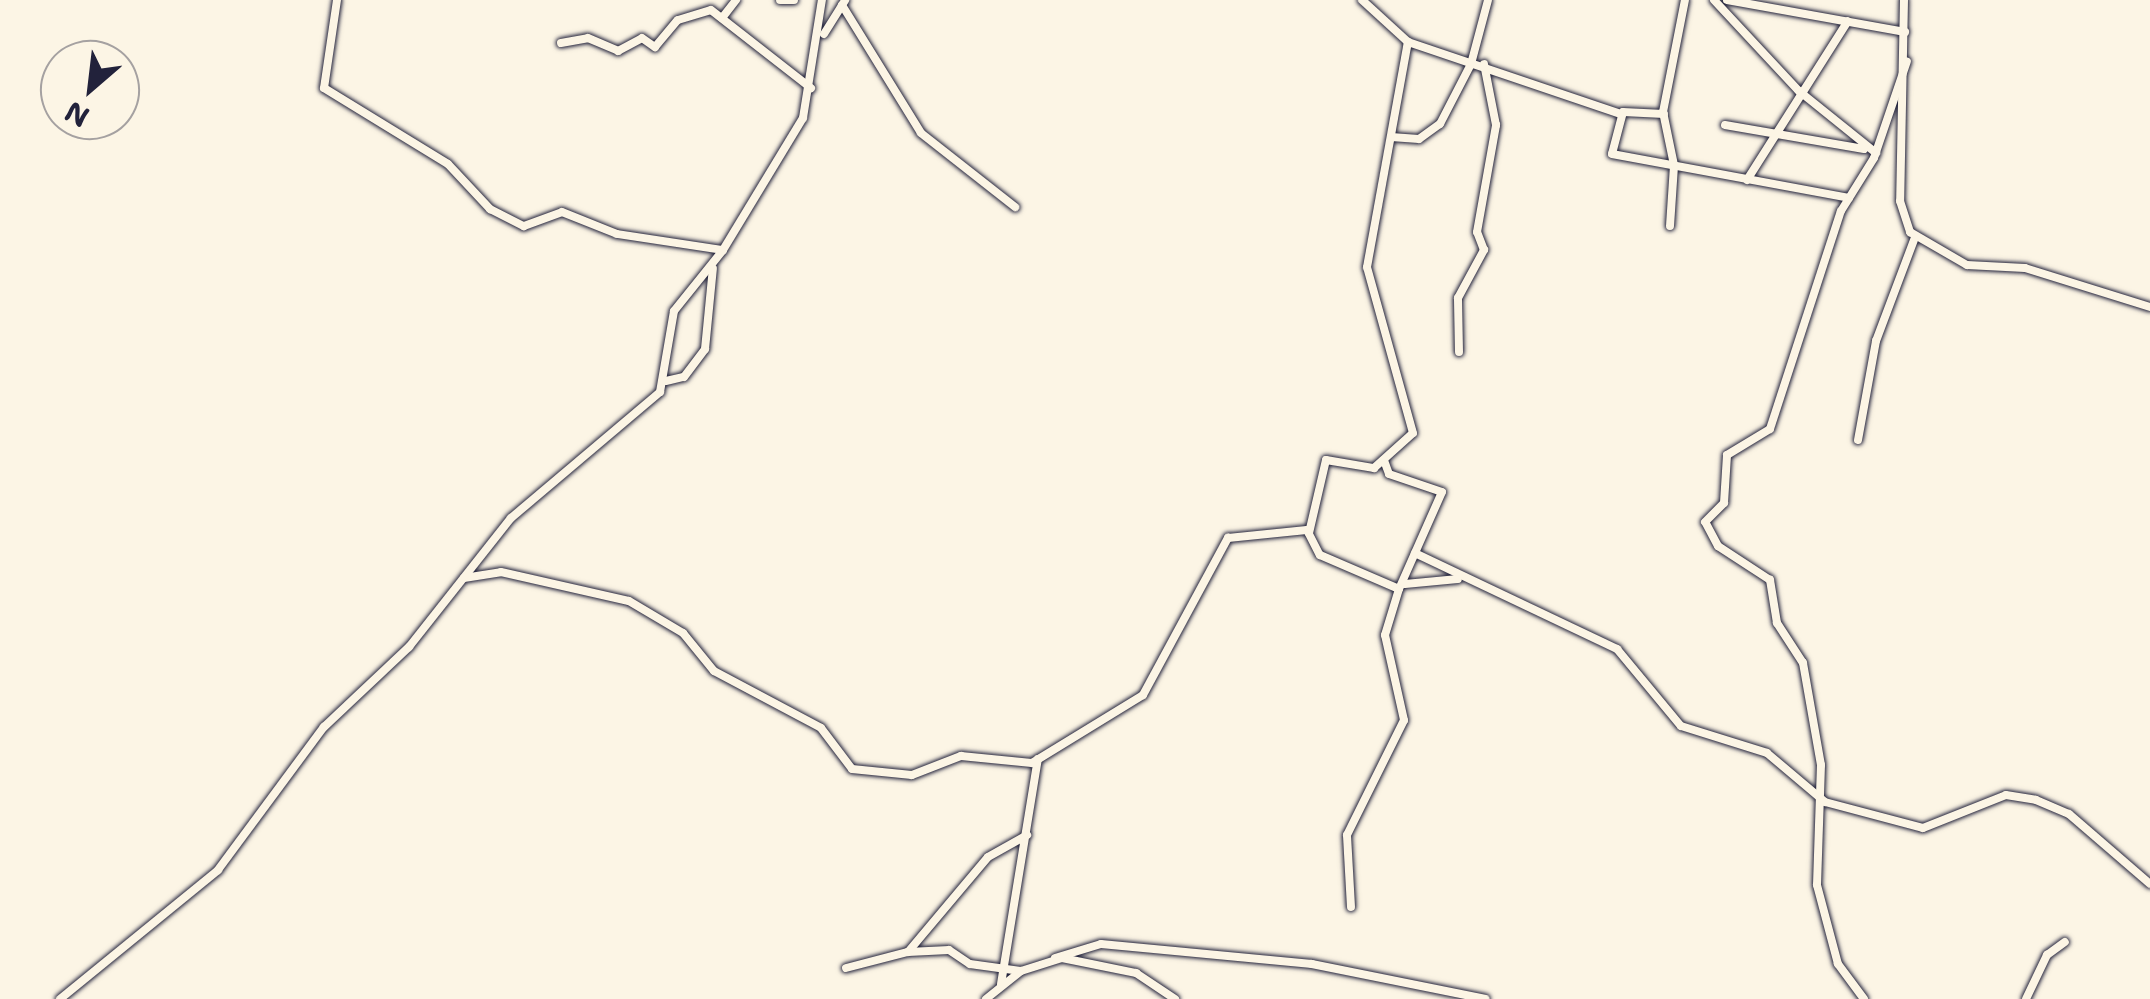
<!DOCTYPE html>
<style>
body{margin:0}
#map{position:relative;width:2150px;height:999px;overflow:hidden;background:#fcf5e5;font-family:"Shantell Sans",sans-serif}
div>[style]{position:absolute}
.roads{filter:drop-shadow(0 0 2px #22223b) drop-shadow(0 0 2px #22223b)}
.street>*{height:8px;margin:-4px;padding:0 4px;transform-origin:4px;border-radius:4px;background:#fcf5e5}
span{translate:-50% -50%;white-space:nowrap;text-align:center;line-height:1.15;-webkit-text-stroke:8px #fcf5e5;paint-order:stroke}
.north{position:absolute;left:40px;top:40px;width:100px;height:100px;box-sizing:border-box;background:#fcf5e5;border:2px solid #a5a1a1;border-radius:50%;rotate:208deg;font-size:28px;font-weight:700;line-height:40px;text-align:center;color:#22223b}
.north::after{content:'';display:block;margin:auto;width:35px;height:45px;background:#22223b;clip-path:polygon(50% 0,100% 100%,50% 72%,0 100%)}
</style>
<div id="map">
<div class="roads">
<div class="street">
<div style="left:337px;top:0;width:89px;rotate:98.4deg"></div>
<div style="left:324px;top:88px;width:145px;rotate:31.5deg"></div>
<div style="left:448px;top:164px;width:62px;rotate:47deg"></div>
<div style="left:490px;top:209px;width:38px;rotate:27deg"></div>
<div style="left:524px;top:226px;width:40px;rotate:-20.2deg"></div>
<div style="left:562px;top:212px;width:59px;rotate:21.8deg"></div>
<div style="left:617px;top:234px;width:107px;rotate:8.6deg"></div>
<div style="left:780px;top:0;width:14px"></div>
<div style="left:1362px;top:0;width:62px;rotate:42.4deg"></div>
<div style="left:1408px;top:42px;width:225px;rotate:18.7deg"></div>
<div style="left:1714px;top:0;width:125px;rotate:47deg"></div>
<div style="left:1799px;top:91px;width:99px;rotate:38.8deg"></div>
<div style="left:1727px;top:0;width:181px;rotate:10.2deg"></div>
<div style="left:1904px;top:0;width:201px;rotate:91.1deg"></div>
<div style="left:1900px;top:201px;width:33px;rotate:72deg"></div>
<div style="left:1910px;top:232px;width:66px;rotate:30.1deg"></div>
<div style="left:1967px;top:265px;width:58px;rotate:3deg"></div>
<div style="left:2025px;top:268px;width:131px;rotate:17.3deg"></div>
<div style="left:842px;top:5px;width:150px;rotate:58.3deg"></div>
<div style="left:921px;top:133px;width:120px;rotate:38.2deg"></div>
<div style="left:722px;top:18px;width:23px;rotate:-52deg"></div>
<div style="left:824px;top:34px;width:40px;rotate:-58deg"></div>
<div style="left:561px;top:43px;width:27px;rotate:-10deg"></div>
<div style="left:588px;top:38px;width:33px;rotate:23deg"></div>
<div style="left:618px;top:51px;width:27px;rotate:-28deg"></div>
<div style="left:642px;top:38px;width:16px;rotate:35deg"></div>
<div style="left:655px;top:47px;width:35px;rotate:-50deg"></div>
<div style="left:678px;top:20px;width:34px;rotate:-17deg"></div>
<div style="left:711px;top:10px;width:127px;rotate:38deg"></div>
<div style="left:1664px;top:114px;width:41px;rotate:-177.2deg"></div>
<div style="left:1623px;top:112px;width:43px;rotate:104.7deg"></div>
<div style="left:1612px;top:154px;width:241px;rotate:10.5deg"></div>
<div style="left:1725px;top:125px;width:141px;rotate:9.8deg"></div>
<div style="left:1391px;top:137px;width:28px;rotate:4deg"></div>
<div style="left:1419px;top:139px;width:26px;rotate:-36deg"></div>
<div style="left:1440px;top:124px;width:68px;rotate:-62.7deg"></div>
<div style="left:1471px;top:64px;width:66px;rotate:-75.1deg"></div>
<div style="left:1747px;top:180px;width:188px;rotate:-57.6deg"></div>
<div style="left:1670px;top:226px;width:61px;rotate:-86.2deg"></div>
<div style="left:1674px;top:165px;width:54px;rotate:-101.7deg"></div>
<div style="left:1663px;top:112px;width:114px;rotate:-78.9deg"></div>
<div style="left:1459px;top:352px;width:54px;rotate:-91.1deg"></div>
<div style="left:1458px;top:298px;width:55px;rotate:-61.6deg"></div>
<div style="left:1484px;top:250px;width:19px;rotate:-111deg"></div>
<div style="left:1477px;top:232px;width:109px;rotate:-79.9deg"></div>
<div style="left:1496px;top:125px;width:62px;rotate:-101.1deg"></div>
<div style="left:666px;top:381px;width:18px;rotate:-13deg"></div>
<div style="left:684px;top:377px;width:35px;rotate:-53deg"></div>
<div style="left:705px;top:349px;width:81px;rotate:-84.4deg"></div>
<div style="left:1858px;top:440px;width:101px;rotate:-79.7deg"></div>
<div style="left:1876px;top:341px;width:111px;rotate:-69.4deg"></div>
<div style="left:1309px;top:533px;width:75px;rotate:-76.9deg"></div>
<div style="left:1326px;top:460px;width:49px;rotate:9.5deg"></div>
<div style="left:1374px;top:468px;width:52px;rotate:-41.9deg"></div>
<div style="left:1413px;top:433px;width:172px;rotate:-105.5deg"></div>
<div style="left:1367px;top:267px;width:229px;rotate:-79.7deg"></div>
<div style="left:1415px;top:553px;width:224px;rotate:25.4deg"></div>
<div style="left:1617px;top:649px;width:100px;rotate:50.3deg"></div>
<div style="left:1681px;top:726px;width:90px;rotate:17.4deg"></div>
<div style="left:1767px;top:753px;width:76px;rotate:40.2deg"></div>
<div style="left:1825px;top:802px;width:101px;rotate:14.9deg"></div>
<div style="left:1923px;top:828px;width:89px;rotate:-21.7deg"></div>
<div style="left:2006px;top:795px;width:30px;rotate:9deg"></div>
<div style="left:2036px;top:800px;width:36px;rotate:23deg"></div>
<div style="left:2069px;top:814px;width:107px;rotate:40.8deg"></div>
<div style="left:464px;top:578px;width:37px;rotate:-9deg"></div>
<div style="left:501px;top:572px;width:131px;rotate:12.8deg"></div>
<div style="left:629px;top:601px;width:63px;rotate:30.7deg"></div>
<div style="left:683px;top:633px;width:49px;rotate:50.8deg"></div>
<div style="left:714px;top:671px;width:121px;rotate:28deg"></div>
<div style="left:821px;top:728px;width:51px;rotate:52.9deg"></div>
<div style="left:852px;top:769px;width:60px;rotate:5.7deg"></div>
<div style="left:912px;top:775px;width:53px;rotate:-21.2deg"></div>
<div style="left:961px;top:756px;width:71px;rotate:5.6deg"></div>
<div style="left:1032px;top:763px;width:130px;rotate:-31.5deg"></div>
<div style="left:1143px;top:695px;width:179px;rotate:-61.6deg"></div>
<div style="left:1228px;top:538px;width:79px;rotate:-5.8deg"></div>
<div style="left:1307px;top:530px;width:28px;rotate:63deg"></div>
<div style="left:1320px;top:555px;width:86px;rotate:23.3deg"></div>
<div style="left:1399px;top:589px;width:106px;rotate:-66.1deg"></div>
<div style="left:1442px;top:492px;width:56px;rotate:-161.2deg"></div>
<div style="left:1389px;top:474px;width:15px;rotate:-110deg"></div>
<div style="left:1405px;top:584px;width:53px;rotate:-5.4deg"></div>
<div style="left:1351px;top:907px;width:72px;rotate:-93.2deg"></div>
<div style="left:1347px;top:835px;width:128px;rotate:-63.6deg"></div>
<div style="left:1404px;top:720px;width:87px;rotate:-102.6deg"></div>
<div style="left:1385px;top:635px;width:48px;rotate:-73.1deg"></div>
<div style="left:908px;top:952px;width:41px;rotate:-2.8deg"></div>
<div style="left:949px;top:950px;width:25px;rotate:34deg"></div>
<div style="left:970px;top:964px;width:51px;rotate:7.8deg"></div>
<div style="left:1055px;top:958px;width:48px;rotate:-16.9deg"></div>
<div style="left:1101px;top:944px;width:212px;rotate:5.4deg"></div>
<div style="left:1312px;top:964px;width:177px;rotate:11.4deg"></div>
<div style="left:846px;top:968px;width:64px;rotate:-14.5deg"></div>
<div style="left:908px;top:952px;width:124px;rotate:-49.9deg"></div>
<div style="left:988px;top:857px;width:45px;rotate:-29.4deg"></div>
<div style="left:1001px;top:984px;width:228px;rotate:-80.7deg"></div>
<div style="left:60px;top:999px;width:204px;rotate:-39.2deg"></div>
<div style="left:218px;top:870px;width:178px;rotate:-53.5deg"></div>
<div style="left:324px;top:727px;width:117px;rotate:-43.3deg"></div>
<div style="left:409px;top:647px;width:164px;rotate:-51.7deg"></div>
<div style="left:511px;top:518px;width:195px;rotate:-40.2deg"></div>
<div style="left:660px;top:392px;width:82px;rotate:-80.2deg"></div>
<div style="left:674px;top:311px;width:78px;rotate:-51.2deg"></div>
<div style="left:723px;top:250px;width:154px;rotate:-58.8deg"></div>
<div style="left:803px;top:118px;width:120px;rotate:-80.9deg"></div>
<div style="left:986px;top:999px;width:45px;rotate:-38.7deg"></div>
<div style="left:1021px;top:971px;width:43px;rotate:-17.6deg"></div>
<div style="left:1062px;top:958px;width:76px;rotate:11.5deg"></div>
<div style="left:1136px;top:973px;width:47px;rotate:33.7deg"></div>
<div style="left:1864px;top:999px;width:44px;rotate:-126.6deg"></div>
<div style="left:1838px;top:964px;width:82px;rotate:-104.9deg"></div>
<div style="left:1817px;top:885px;width:120px;rotate:-88.1deg"></div>
<div style="left:1821px;top:765px;width:104px;rotate:-100deg"></div>
<div style="left:1803px;top:663px;width:48px;rotate:-123deg"></div>
<div style="left:1777px;top:623px;width:44px;rotate:-99.2deg"></div>
<div style="left:1770px;top:580px;width:62px;rotate:-146.8deg"></div>
<div style="left:1718px;top:546px;width:27px;rotate:-118deg"></div>
<div style="left:1705px;top:522px;width:27px;rotate:-45deg"></div>
<div style="left:1724px;top:503px;width:48px;rotate:-86.4deg"></div>
<div style="left:1727px;top:455px;width:50px;rotate:-31.2deg"></div>
<div style="left:1770px;top:429px;width:229px;rotate:-72deg"></div>
<div style="left:1841px;top:211px;width:62px;rotate:-58.1deg"></div>
<div style="left:1874px;top:158px;width:102px;rotate:-71.2deg"></div>
<div style="left:2026px;top:999px;width:49px;rotate:-64.5deg"></div>
<div style="left:2047px;top:955px;width:22px;rotate:-36deg"></div>
</div>
</div>
<div class="north">N</div>
</div>
